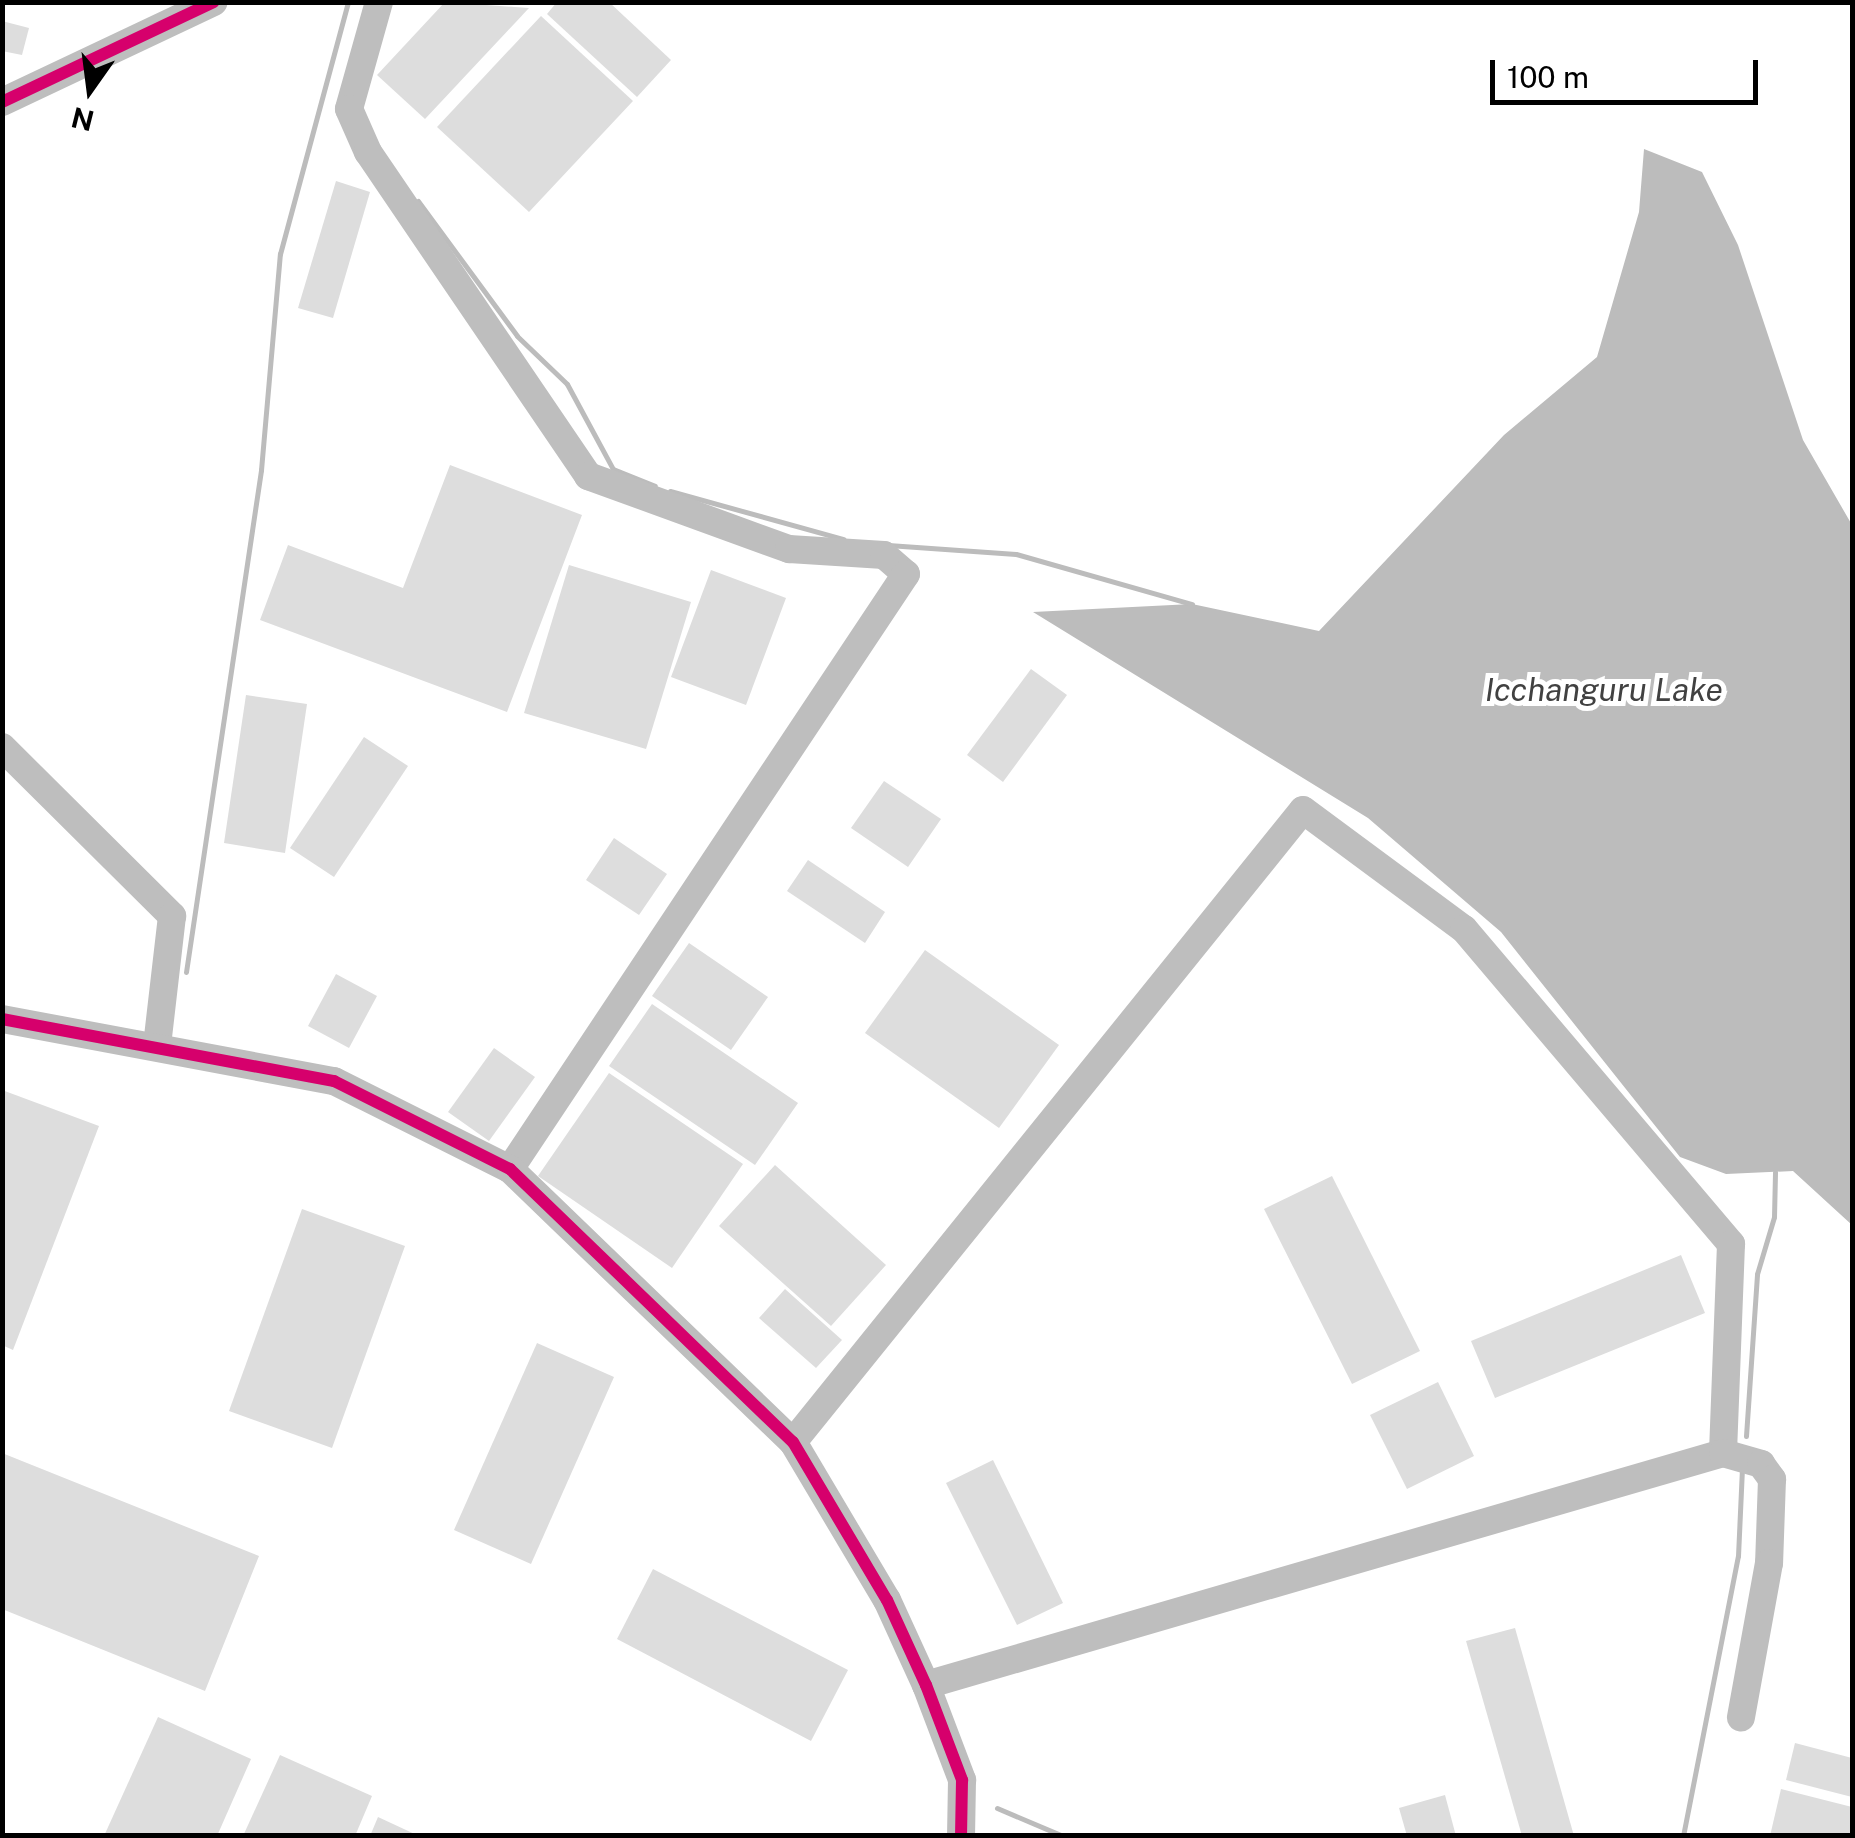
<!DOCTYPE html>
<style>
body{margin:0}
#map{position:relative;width:1855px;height:1838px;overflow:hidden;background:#fff;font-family:"Public Sans",sans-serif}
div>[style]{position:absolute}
.water>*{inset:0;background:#bcbcbc}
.stream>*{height:5px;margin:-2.5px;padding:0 2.5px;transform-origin:2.5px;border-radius:2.5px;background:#bcbcbc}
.building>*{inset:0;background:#ddd}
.minor>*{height:28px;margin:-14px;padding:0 14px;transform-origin:14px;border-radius:14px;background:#bebebe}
.cycleway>*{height:12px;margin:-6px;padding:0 6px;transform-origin:6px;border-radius:6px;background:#d6006c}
span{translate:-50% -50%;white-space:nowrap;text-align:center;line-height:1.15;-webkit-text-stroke:10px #fff;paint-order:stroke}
.water-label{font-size:32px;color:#414141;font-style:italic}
.frame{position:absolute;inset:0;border:5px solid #000;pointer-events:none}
.north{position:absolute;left:40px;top:40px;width:100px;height:100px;-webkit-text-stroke:8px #fff;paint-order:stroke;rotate:194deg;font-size:28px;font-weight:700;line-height:40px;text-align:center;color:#000}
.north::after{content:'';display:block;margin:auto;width:35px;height:45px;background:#000;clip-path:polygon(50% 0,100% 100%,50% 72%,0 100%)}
.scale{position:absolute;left:1490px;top:60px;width:268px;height:45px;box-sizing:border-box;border:5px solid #000;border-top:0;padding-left:12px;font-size:30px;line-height:35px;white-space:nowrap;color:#000;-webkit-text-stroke:8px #fff;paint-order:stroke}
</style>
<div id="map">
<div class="water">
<div style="clip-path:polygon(1644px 149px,1702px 172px,1738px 245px,1803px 440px,1852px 525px,1852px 1225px,1793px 1171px,1726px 1174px,1680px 1157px,1501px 932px,1368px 818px,1033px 612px,1192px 604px,1319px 631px,1504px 435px,1597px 357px,1639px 212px)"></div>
</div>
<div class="stream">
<div style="left:418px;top:201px;width:167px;rotate:53.7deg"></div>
<div style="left:517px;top:336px;width:69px;rotate:43.8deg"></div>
<div style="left:567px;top:384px;width:97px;rotate:61.6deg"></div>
<div style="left:613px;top:469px;width:45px;rotate:22deg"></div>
<div style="left:670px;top:491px;width:180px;rotate:15.5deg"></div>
<div style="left:888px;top:545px;width:128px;rotate:4deg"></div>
<div style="left:1016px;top:554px;width:183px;rotate:15.9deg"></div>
<div style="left:186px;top:972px;width:508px;rotate:-81.5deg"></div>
<div style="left:261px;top:470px;width:217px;rotate:-85deg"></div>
<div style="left:280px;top:254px;width:261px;rotate:-74.9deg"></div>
<div style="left:1746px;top:1436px;width:162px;rotate:-86.1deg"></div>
<div style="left:1757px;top:1274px;width:59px;rotate:-73.4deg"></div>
<div style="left:1774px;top:1217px;width:45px;rotate:-88.7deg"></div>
<div style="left:997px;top:1808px;width:72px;rotate:23deg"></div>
<div style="left:1683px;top:1836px;width:285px;rotate:-78.9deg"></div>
<div style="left:1738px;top:1556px;width:87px;rotate:-87.4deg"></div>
</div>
<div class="building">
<div style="clip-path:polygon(445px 2px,529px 8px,425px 119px,377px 75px)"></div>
<div style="clip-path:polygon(557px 2px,609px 2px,671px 60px,637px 97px,547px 14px)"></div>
<div style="clip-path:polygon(541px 16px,633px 101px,529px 212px,437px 127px)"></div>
<div style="clip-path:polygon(2px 21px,29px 28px,22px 55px,2px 51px)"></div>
<div style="clip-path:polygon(336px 181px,370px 192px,333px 318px,298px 308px)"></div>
<div style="clip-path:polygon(450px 465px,582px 515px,507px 712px,260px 620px,288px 545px,403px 588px)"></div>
<div style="clip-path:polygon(569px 565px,691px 602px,646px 749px,524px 713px)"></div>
<div style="clip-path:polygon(711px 570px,786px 598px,746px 705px,671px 677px)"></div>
<div style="clip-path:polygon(1031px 669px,1067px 695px,1003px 782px,967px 755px)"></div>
<div style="clip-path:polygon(246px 695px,307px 704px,285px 853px,224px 843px)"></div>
<div style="clip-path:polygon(364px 737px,408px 766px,334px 877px,290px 848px)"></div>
<div style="clip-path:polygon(884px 781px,941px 819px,908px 867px,851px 828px)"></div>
<div style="clip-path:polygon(614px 838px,667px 874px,639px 915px,586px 880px)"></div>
<div style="clip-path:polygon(808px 860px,885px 912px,865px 943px,787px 891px)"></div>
<div style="clip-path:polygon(689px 943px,768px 997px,731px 1050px,652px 996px)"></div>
<div style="clip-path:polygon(925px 950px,1059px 1045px,999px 1128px,865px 1033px)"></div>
<div style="clip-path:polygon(336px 974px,377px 996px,349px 1048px,308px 1026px)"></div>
<div style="clip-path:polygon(652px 1004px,798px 1103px,755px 1165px,609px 1066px)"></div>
<div style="clip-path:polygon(494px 1048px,535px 1077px,489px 1141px,448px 1112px)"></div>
<div style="clip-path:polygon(609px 1073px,743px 1164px,672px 1268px,538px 1176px)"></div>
<div style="clip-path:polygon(2px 1090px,99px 1126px,13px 1350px,2px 1345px)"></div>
<div style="clip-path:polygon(775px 1165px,886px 1265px,831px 1326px,719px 1226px)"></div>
<div style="clip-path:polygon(1332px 1176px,1420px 1351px,1352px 1384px,1264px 1209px)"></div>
<div style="clip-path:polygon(302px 1209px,405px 1246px,332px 1448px,229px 1411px)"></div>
<div style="clip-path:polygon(1681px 1255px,1705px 1313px,1495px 1398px,1471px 1341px)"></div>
<div style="clip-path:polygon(785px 1289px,842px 1340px,816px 1368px,759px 1318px)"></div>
<div style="clip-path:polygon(537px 1343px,614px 1377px,531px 1564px,454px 1530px)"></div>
<div style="clip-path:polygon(1438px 1382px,1474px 1456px,1407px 1489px,1370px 1415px)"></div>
<div style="clip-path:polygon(2px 1453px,259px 1556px,205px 1691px,2px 1609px)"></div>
<div style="clip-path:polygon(993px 1460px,1063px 1603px,1017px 1625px,946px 1483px)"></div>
<div style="clip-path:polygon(653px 1569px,848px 1670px,811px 1741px,617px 1639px)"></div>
<div style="clip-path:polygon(1515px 1628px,1574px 1836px,1522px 1836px,1466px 1641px)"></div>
<div style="clip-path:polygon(158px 1717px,251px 1759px,217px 1836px,104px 1836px)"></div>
<div style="clip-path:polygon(1795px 1743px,1852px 1758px,1852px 1797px,1786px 1780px)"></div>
<div style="clip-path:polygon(280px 1755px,372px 1796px,355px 1836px,243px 1836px)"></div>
<div style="clip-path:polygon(1781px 1789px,1852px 1807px,1852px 1836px,1770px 1836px)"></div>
<div style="clip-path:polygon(1445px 1795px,1456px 1836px,1407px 1836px,1399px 1808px)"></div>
<div style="clip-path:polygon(378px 1817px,419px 1836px,370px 1836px)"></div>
</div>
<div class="minor">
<div style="left:379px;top:2px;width:111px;rotate:105.7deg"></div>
<div style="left:349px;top:109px;width:47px;rotate:66.2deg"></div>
<div style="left:368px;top:152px;width:392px;rotate:55.8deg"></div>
<div style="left:588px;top:476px;width:214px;rotate:20deg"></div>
<div style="left:789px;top:549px;width:95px;rotate:3.6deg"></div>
<div style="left:884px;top:555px;width:29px;rotate:41deg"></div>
<div style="left:906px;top:574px;width:715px;rotate:123.65deg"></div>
<div style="left:2px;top:102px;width:234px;rotate:-25.3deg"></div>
<div style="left:2px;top:747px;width:240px;rotate:44.8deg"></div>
<div style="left:172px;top:916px;width:130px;rotate:96.6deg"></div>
<div style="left:2px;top:1019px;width:338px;rotate:10.6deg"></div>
<div style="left:334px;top:1081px;width:197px;rotate:26.6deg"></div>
<div style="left:510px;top:1169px;width:393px;rotate:44deg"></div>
<div style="left:793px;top:1442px;width:184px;rotate:59.3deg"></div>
<div style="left:887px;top:1600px;width:94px;rotate:65.4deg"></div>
<div style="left:926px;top:1685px;width:102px;rotate:69.2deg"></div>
<div style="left:962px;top:1780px;width:56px;rotate:91deg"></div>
<div style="left:793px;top:1442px;width:812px;rotate:-51.1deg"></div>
<div style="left:1303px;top:810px;width:200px;rotate:36.5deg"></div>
<div style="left:1464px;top:929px;width:413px;rotate:49.7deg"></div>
<div style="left:1731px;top:1244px;width:209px;rotate:92.2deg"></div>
<div style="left:1723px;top:1453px;width:830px;rotate:163.77deg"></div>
<div style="left:1723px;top:1453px;width:40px;rotate:16deg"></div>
<div style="left:1761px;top:1464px;width:19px;rotate:54deg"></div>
<div style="left:1772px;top:1479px;width:84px;rotate:92deg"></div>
<div style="left:1769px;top:1563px;width:157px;rotate:100.3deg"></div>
</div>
<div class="cycleway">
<div style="left:2px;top:102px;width:234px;rotate:-25.3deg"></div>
<div style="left:2px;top:1019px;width:338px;rotate:10.6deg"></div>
<div style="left:334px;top:1081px;width:197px;rotate:26.6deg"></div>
<div style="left:510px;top:1169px;width:393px;rotate:44deg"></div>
<div style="left:793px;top:1442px;width:184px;rotate:59.3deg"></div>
<div style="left:887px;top:1600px;width:94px;rotate:65.4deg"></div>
<div style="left:926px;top:1685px;width:102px;rotate:69.2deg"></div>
<div style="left:962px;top:1780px;width:56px;rotate:91deg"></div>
</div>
<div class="water-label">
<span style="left:1604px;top:690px">Icchanguru Lake</span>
</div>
<div class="frame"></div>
<div class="north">N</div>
<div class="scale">100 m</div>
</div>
